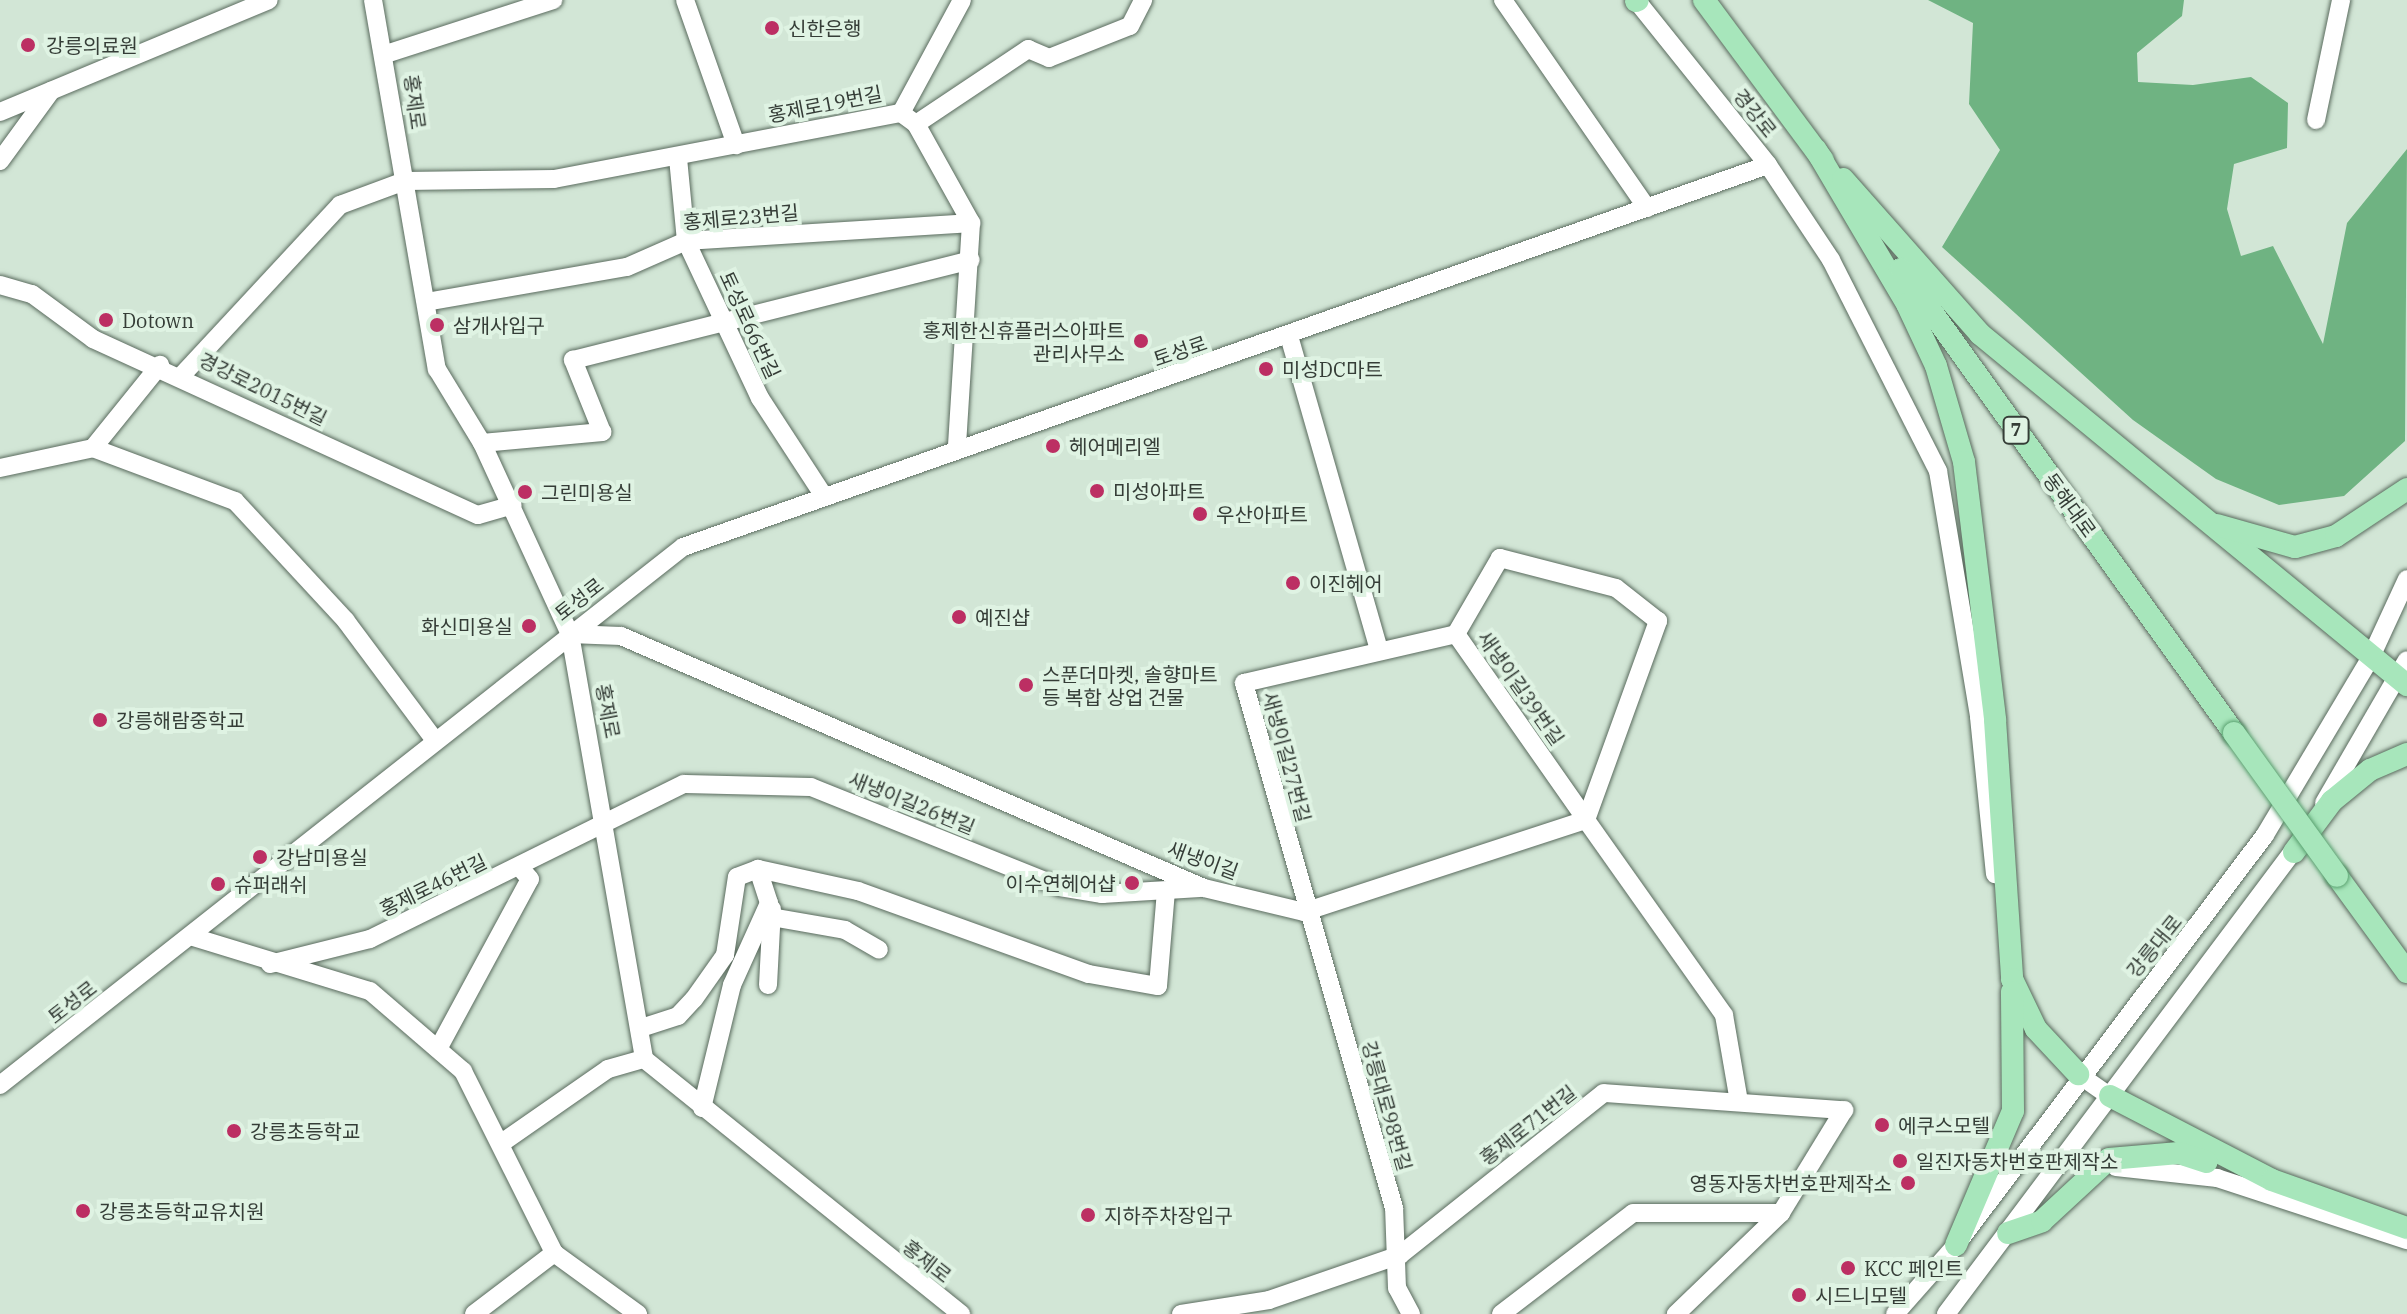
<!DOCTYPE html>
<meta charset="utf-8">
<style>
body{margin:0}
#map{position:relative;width:2407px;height:1314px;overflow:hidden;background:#d2e6d6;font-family:"IBM Plex Serif","Noto Sans KR",serif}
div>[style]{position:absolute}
.forest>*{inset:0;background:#6fb382}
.roads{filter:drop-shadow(0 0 2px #5a6b5e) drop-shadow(0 0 2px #5a6b5e)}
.minor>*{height:18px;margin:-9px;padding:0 9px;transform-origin:9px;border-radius:9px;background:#fff}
.major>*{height:22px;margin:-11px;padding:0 11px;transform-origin:11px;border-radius:11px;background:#a7e6bb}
.bridges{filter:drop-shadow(0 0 2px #59a06f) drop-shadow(0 0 2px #59a06f)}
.major-bridge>*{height:22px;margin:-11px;padding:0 11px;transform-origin:11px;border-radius:11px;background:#a7e6bb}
.dots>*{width:22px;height:22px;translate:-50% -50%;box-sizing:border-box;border:4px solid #dff3e3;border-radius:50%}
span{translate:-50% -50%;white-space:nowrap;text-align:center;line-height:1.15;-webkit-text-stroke:8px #dff3e3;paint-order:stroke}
.shield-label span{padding:2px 6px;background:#dff3e3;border:2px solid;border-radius:6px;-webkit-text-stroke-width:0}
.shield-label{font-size:18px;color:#353d37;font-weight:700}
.poi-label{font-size:20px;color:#353d37}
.left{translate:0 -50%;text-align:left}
.right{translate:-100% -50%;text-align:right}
.street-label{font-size:20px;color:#353d37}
</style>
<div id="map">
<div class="forest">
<div style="clip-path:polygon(1928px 0,2184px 0,2182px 16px,2137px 53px,2138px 82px,2193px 85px,2251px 77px,2288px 103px,2287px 148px,2234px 164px,2227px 209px,2241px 256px,2273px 246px,2323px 344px,2347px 223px,2407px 149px,2405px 441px,2344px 496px,2279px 505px,2216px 479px,2133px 420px,1942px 247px,2000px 150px,1969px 104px,1973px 23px)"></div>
</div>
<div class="roads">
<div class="minor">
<div style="left:373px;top:0;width:375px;rotate:80.2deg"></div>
<div style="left:437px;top:369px;width:87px;rotate:58.7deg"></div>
<div style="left:482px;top:443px;width:210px;rotate:65.3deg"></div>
<div style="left:570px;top:634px;width:431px;rotate:80.1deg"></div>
<div style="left:644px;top:1059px;width:407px;rotate:38.8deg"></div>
<div style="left:685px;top:0;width:154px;rotate:70.6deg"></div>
<div style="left:1503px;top:0;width:253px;rotate:55.3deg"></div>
<div style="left:1636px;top:0;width:211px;rotate:51.3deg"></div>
<div style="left:1768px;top:165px;width:114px;rotate:56.4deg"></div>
<div style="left:1831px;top:260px;width:237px;rotate:63.1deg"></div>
<div style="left:1938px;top:471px;width:249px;rotate:80.5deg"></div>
<div style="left:1979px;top:717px;width:158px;rotate:84.2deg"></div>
<div style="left:386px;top:54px;width:176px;rotate:-17.9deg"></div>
<div style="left:0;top:112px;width:291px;rotate:-22.6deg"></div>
<div style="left:901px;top:113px;width:128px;rotate:-61.6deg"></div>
<div style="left:2316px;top:120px;width:123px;rotate:-78.2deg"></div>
<div style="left:916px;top:124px;width:135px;rotate:-33.8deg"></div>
<div style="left:1028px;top:49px;width:23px;rotate:23deg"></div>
<div style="left:1049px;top:58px;width:87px;rotate:-21.6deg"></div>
<div style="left:1130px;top:26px;width:29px;rotate:-63deg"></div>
<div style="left:678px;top:158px;width:83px;rotate:84.5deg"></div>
<div style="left:686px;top:241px;width:174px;rotate:64.8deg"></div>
<div style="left:760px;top:398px;width:117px;rotate:56.9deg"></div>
<div style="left:0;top:161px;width:87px;rotate:-53.9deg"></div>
<div style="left:0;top:285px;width:33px;rotate:16deg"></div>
<div style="left:32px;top:294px;width:76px;rotate:36.4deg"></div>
<div style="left:93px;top:339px;width:423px;rotate:24.6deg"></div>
<div style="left:478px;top:515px;width:36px;rotate:-16deg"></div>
<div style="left:426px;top:302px;width:204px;rotate:-9.9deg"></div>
<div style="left:627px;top:267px;width:64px;rotate:-23.8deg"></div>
<div style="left:686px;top:241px;width:286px;rotate:-3.6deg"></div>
<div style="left:1289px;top:336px;width:326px;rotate:74deg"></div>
<div style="left:183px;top:374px;width:231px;rotate:-47.1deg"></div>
<div style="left:340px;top:205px;width:69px;rotate:-20.3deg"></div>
<div style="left:405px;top:181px;width:149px;rotate:-0.8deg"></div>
<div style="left:554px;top:179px;width:353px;rotate:-10.8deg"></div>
<div style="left:901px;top:113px;width:19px;rotate:36deg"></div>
<div style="left:916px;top:124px;width:113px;rotate:60.9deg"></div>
<div style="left:971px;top:223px;width:224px;rotate:93.6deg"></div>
<div style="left:482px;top:443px;width:121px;rotate:-5.2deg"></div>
<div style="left:602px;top:432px;width:78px;rotate:-111.9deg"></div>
<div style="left:573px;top:360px;width:410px;rotate:-14.1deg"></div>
<div style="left:93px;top:448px;width:152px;rotate:20.5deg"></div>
<div style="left:235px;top:501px;width:163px;rotate:47.2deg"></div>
<div style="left:346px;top:621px;width:147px;rotate:53.3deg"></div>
<div style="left:0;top:468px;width:95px;rotate:-12.1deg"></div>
<div style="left:93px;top:448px;width:107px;rotate:-51.1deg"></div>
<div style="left:570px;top:634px;width:51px;rotate:2.2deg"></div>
<div style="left:621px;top:636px;width:635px;rotate:23.38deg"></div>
<div style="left:1204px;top:888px;width:103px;rotate:13.5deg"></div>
<div style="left:1304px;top:912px;width:297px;rotate:-18.1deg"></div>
<div style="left:1586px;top:820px;width:212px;rotate:-70.1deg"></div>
<div style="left:1658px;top:621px;width:53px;rotate:-141.8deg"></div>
<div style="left:1616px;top:588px;width:120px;rotate:-165.5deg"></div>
<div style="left:1500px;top:558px;width:88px;rotate:120.1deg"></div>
<div style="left:1456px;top:634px;width:227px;rotate:55deg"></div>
<div style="left:1586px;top:820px;width:239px;rotate:54.7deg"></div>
<div style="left:1724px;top:1015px;width:88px;rotate:80.2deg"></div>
<div style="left:2324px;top:803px;width:165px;rotate:-59.9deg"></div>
<div style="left:777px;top:918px;width:69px;rotate:10deg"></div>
<div style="left:845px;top:930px;width:39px;rotate:30deg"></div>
<div style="left:193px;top:937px;width:185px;rotate:17deg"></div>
<div style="left:370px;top:991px;width:123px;rotate:40.7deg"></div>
<div style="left:463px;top:1071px;width:203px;rotate:63.4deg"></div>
<div style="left:554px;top:1253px;width:104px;rotate:36deg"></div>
<div style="left:270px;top:964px;width:103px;rotate:-14deg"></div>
<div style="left:370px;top:939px;width:350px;rotate:-26.3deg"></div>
<div style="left:684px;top:784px;width:127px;rotate:1.4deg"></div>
<div style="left:811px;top:787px;width:268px;rotate:21.9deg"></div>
<div style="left:1060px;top:887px;width:43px;rotate:9.5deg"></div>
<div style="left:1102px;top:894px;width:98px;rotate:-3.5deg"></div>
<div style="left:768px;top:985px;width:76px;rotate:-87deg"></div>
<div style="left:641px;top:1028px;width:39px;rotate:-18deg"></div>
<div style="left:678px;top:1016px;width:23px;rotate:-47deg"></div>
<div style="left:694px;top:999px;width:54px;rotate:-54.8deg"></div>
<div style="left:725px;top:955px;width:79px;rotate:-81.3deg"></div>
<div style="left:737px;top:877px;width:22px;rotate:-21deg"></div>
<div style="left:758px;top:869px;width:102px;rotate:12.4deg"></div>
<div style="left:858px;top:891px;width:245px;rotate:19.8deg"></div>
<div style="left:1089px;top:974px;width:70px;rotate:9.9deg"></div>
<div style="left:1158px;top:986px;width:95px;rotate:-85.2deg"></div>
<div style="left:438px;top:1049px;width:193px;rotate:-61.6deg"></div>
<div style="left:530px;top:879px;width:15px;rotate:-132deg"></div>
<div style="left:2078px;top:1074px;width:39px;rotate:35deg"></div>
<div style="left:0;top:1085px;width:869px;rotate:-38.23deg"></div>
<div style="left:683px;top:547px;width:1150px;rotate:-19.4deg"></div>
<div style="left:702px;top:1108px;width:127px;rotate:-76.3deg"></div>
<div style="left:732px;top:985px;width:90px;rotate:-65.7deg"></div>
<div style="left:769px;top:903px;width:36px;rotate:-108deg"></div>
<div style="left:503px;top:1142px;width:128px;rotate:-34.8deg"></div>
<div style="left:608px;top:1069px;width:37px;rotate:-16deg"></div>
<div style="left:2116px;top:1167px;width:102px;rotate:6.2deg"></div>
<div style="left:2217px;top:1178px;width:200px;rotate:18.1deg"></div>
<div style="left:474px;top:1314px;width:101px;rotate:-37.3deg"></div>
<div style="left:1181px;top:1314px;width:89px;rotate:-9deg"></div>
<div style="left:1269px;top:1300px;width:139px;rotate:-19deg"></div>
<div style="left:1400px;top:1255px;width:260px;rotate:-38.5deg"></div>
<div style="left:1604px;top:1093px;width:241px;rotate:4.1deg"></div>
<div style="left:1844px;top:1110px;width:121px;rotate:121.5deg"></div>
<div style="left:1781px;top:1213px;width:146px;rotate:136.1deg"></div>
<div style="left:1411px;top:1314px;width:30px;rotate:-118deg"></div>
<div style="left:1397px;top:1288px;width:80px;rotate:-92.1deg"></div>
<div style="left:1394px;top:1208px;width:546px;rotate:-105.95deg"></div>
<div style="left:1244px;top:683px;width:218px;rotate:-13deg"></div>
<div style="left:1501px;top:1314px;width:166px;rotate:-37.4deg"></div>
<div style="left:1633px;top:1213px;width:148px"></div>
<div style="left:1895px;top:1314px;width:92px;rotate:-48.5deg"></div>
<div style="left:1956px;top:1245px;width:513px;rotate:-53deg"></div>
<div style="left:2265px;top:835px;width:205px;rotate:-59.2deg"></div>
<div style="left:2370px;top:659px;width:88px;rotate:-65.2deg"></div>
<div style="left:1946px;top:1314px;width:590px;rotate:-53.13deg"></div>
</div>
<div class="major">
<div style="left:1704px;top:0;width:199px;rotate:53.4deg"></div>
<div style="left:1636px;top:1px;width:2px;rotate:-27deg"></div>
<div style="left:1816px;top:150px;width:179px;rotate:59.4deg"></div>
<div style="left:1907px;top:304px;width:68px;rotate:64.9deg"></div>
<div style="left:1936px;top:366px;width:100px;rotate:73.7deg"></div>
<div style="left:1964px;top:462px;width:260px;rotate:83.1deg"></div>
<div style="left:1995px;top:720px;width:260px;rotate:86.2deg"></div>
<div style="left:2012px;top:979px;width:55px;rotate:64.4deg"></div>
<div style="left:2036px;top:1029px;width:62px;rotate:47deg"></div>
<div style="left:1843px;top:179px;width:207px;rotate:48.5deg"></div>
<div style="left:1980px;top:334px;width:553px;rotate:39.42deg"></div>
<div style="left:1901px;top:269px;width:571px;rotate:54.33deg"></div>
<div style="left:2217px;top:525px;width:81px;rotate:15.8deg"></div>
<div style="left:2295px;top:547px;width:42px;rotate:-15deg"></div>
<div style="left:2336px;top:536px;width:85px;rotate:-33.5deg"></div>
<div style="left:2294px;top:852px;width:64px;rotate:-53.3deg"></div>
<div style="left:2332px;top:801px;width:49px;rotate:-39.2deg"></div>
<div style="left:2370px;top:770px;width:40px;rotate:-23.4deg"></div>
<div style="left:2337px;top:876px;width:119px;rotate:53.9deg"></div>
<div style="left:2110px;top:1096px;width:182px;rotate:27.4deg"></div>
<div style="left:2272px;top:1180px;width:143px;rotate:19.6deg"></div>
<div style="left:2008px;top:1233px;width:36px;rotate:-19deg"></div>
<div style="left:2042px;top:1221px;width:91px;rotate:-42.8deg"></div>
<div style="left:2109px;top:1159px;width:70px;rotate:-4.9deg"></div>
<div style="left:2179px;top:1153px;width:29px;rotate:18deg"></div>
<div style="left:1956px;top:1245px;width:146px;rotate:-67deg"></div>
<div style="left:2013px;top:1111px;width:119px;rotate:-90.5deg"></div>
</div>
</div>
<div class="bridges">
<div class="major-bridge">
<div style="left:2234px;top:733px;width:176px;rotate:54.2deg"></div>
</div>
</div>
<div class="dots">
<div style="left:772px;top:28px;background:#bc2f63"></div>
<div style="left:28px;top:45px;background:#bc2f63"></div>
<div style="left:106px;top:320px;background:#bc2f63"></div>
<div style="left:437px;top:325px;background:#bc2f63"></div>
<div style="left:1141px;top:341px;background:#bc2f63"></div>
<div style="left:1266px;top:369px;background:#bc2f63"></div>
<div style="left:1053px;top:446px;background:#bc2f63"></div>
<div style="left:1097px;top:491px;background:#bc2f63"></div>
<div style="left:525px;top:492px;background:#bc2f63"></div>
<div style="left:1200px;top:514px;background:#bc2f63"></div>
<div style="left:1293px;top:583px;background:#bc2f63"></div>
<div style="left:959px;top:617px;background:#bc2f63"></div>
<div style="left:529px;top:626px;background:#bc2f63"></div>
<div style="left:1026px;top:685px;background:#bc2f63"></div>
<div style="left:100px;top:720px;background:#bc2f63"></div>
<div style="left:260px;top:857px;background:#bc2f63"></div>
<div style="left:1132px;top:883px;background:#bc2f63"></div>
<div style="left:218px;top:884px;background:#bc2f63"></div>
<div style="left:1882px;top:1125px;background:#bc2f63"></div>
<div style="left:234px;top:1131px;background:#bc2f63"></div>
<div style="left:1900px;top:1161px;background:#bc2f63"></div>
<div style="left:1908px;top:1183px;background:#bc2f63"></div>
<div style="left:83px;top:1211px;background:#bc2f63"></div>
<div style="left:1088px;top:1215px;background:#bc2f63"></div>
<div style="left:1848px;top:1268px;background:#bc2f63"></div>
<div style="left:1799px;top:1295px;background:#bc2f63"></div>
</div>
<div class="shield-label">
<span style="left:2016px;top:430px">7</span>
</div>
<div class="poi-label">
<span class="left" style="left:788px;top:28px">신한은행</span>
<span class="left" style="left:46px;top:45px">강릉의료원</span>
<span class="left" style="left:122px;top:320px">Dotown</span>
<span class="left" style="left:453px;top:325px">삼개사입구</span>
<span class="right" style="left:1125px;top:342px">홍제한신휴플러스아파트<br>관리사무소</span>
<span class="left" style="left:1282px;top:369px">미성DC마트</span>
<span class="left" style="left:1069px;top:446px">헤어메리엘</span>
<span class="left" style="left:1113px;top:491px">미성아파트</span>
<span class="left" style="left:541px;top:492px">그린미용실</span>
<span class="left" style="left:1216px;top:514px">우산아파트</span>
<span class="left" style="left:1309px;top:583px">이진헤어</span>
<span class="left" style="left:975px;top:617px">예진샵</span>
<span class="right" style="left:513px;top:626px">화신미용실</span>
<span class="left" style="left:1042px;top:686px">스푼더마켓, 솔향마트<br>등 복합 상업 건물</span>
<span class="left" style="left:116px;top:720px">강릉해람중학교</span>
<span class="left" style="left:276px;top:857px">강남미용실</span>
<span class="right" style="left:1116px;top:883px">이수연헤어샵</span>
<span class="left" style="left:234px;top:884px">슈퍼래쉬</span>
<span class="left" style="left:1898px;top:1125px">에쿠스모텔</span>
<span class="left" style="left:250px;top:1131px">강릉초등학교</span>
<span class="left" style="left:1916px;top:1161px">일진자동차번호판제작소</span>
<span class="right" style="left:1892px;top:1183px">영동자동차번호판제작소</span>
<span class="left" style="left:99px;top:1211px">강릉초등학교유치원</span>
<span class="left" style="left:1104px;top:1215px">지하주차장입구</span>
<span class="left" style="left:1864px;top:1268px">KCC 페인트</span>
<span class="left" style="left:1815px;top:1295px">시드니모텔</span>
</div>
<div class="street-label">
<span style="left:415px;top:102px;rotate:82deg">홍제로</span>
<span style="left:825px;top:104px;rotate:-11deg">홍제로19번길</span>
<span style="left:1755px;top:113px;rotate:51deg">경강로</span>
<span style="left:741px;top:217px;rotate:-5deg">홍제로23번길</span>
<span style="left:750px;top:325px;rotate:65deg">토성로66번길</span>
<span style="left:1180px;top:351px;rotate:-19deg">토성로</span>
<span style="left:263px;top:389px;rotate:26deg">경강로2015번길</span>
<span style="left:2070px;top:505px;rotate:54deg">동해대로</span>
<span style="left:579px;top:599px;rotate:-38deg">토성로</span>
<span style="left:1521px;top:688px;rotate:55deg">새냉이길39번길</span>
<span style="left:608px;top:711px;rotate:79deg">홍제로</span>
<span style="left:1287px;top:757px;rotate:75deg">새냉이길27번길</span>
<span style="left:912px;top:803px;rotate:22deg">새냉이길26번길</span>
<span style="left:1203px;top:860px;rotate:20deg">새냉이길</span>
<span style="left:433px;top:885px;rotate:-26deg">홍제로46번길</span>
<span style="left:2154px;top:946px;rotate:-51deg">강릉대로</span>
<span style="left:72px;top:1002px;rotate:-38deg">토성로</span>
<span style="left:1387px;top:1106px;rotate:74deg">강릉대로98번길</span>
<span style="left:1528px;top:1125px;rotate:-38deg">홍제로71번길</span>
<span style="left:927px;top:1261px;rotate:38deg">홍제로</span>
</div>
</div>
